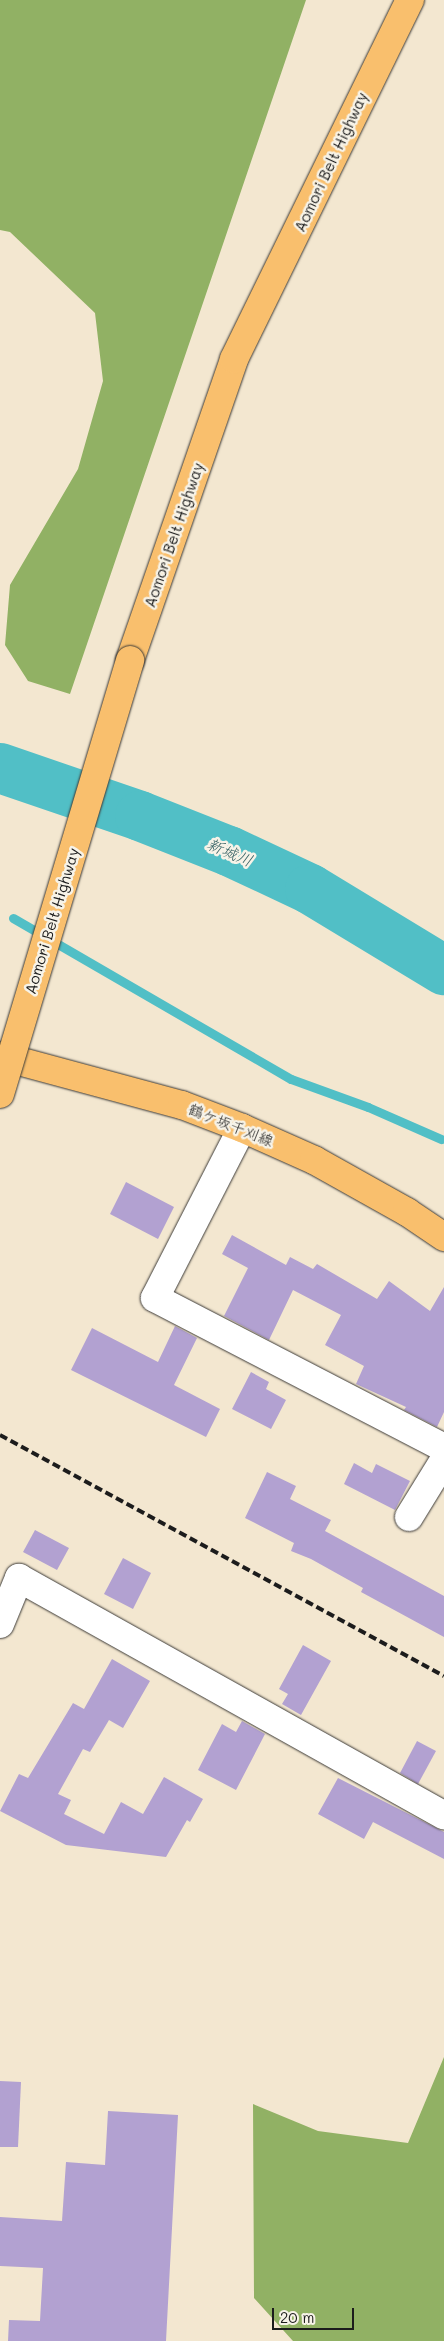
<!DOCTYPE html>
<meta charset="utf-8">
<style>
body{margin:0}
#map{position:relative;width:444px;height:2341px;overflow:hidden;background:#f3e7d0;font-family:Mali,"Klee One",sans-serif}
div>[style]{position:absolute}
.forest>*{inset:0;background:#91b164}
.stream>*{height:9px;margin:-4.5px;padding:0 4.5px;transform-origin:4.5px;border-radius:4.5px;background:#51bfc6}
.river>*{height:50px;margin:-25px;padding:0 25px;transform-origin:25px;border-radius:25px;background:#51bfc6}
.building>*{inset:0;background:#b2a1d1}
.roads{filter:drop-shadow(0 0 1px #3c3a37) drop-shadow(0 0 1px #3c3a37)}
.minor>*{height:28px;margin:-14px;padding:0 14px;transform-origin:14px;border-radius:14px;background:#fff}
.major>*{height:28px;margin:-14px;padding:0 14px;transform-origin:14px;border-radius:14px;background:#f9bf6d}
.highway>*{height:28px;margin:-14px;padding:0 14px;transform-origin:14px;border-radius:14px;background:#f9bf6d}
.rail>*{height:4px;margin-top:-2px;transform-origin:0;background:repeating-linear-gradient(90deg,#1c1c1c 0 8px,transparent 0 12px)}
.bridges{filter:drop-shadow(0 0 1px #3c3a37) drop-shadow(0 0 1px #3c3a37)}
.highway-bridge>*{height:28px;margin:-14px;padding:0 14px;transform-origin:14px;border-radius:14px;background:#f9bf6d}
span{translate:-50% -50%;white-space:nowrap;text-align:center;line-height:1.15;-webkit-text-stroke:5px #f7f3e8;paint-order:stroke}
.street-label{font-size:15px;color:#1c1c1c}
.water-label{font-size:16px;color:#315d60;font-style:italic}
.scale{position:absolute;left:272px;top:2308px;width:82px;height:22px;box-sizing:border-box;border:2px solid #1c1c1c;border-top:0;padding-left:6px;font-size:15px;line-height:18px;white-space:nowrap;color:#1c1c1c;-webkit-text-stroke:4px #f7f3e8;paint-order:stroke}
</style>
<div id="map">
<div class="forest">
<div style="clip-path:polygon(0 0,306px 0,70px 694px,28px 681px,5px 645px,10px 585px,78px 469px,103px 381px,95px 313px,10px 232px,0 230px)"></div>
<div style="clip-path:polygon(444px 2057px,444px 2341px,293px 2341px,254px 2298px,253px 2104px,318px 2131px,408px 2143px)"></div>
</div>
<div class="stream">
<div style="left:13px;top:918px;width:321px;rotate:30.1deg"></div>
<div style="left:291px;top:1079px;width:82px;rotate:20deg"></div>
<div style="left:368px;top:1107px;width:80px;rotate:23.7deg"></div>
</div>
<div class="river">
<div style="left:0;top:768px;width:148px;rotate:18.9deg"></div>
<div style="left:140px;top:816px;width:96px;rotate:21.5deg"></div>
<div style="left:229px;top:851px;width:89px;rotate:25.1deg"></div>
<div style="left:310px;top:889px;width:157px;rotate:31.2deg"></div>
</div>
<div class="building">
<div style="clip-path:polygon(126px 1182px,174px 1207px,158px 1239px,110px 1214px)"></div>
<div style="clip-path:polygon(232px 1235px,286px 1265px,290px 1257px,313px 1269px,317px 1264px,377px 1299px,389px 1281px,430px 1311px,444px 1287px,444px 1412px,437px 1427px,404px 1410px,406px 1407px,356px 1384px,364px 1366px,325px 1345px,341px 1315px,293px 1290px,269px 1340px,224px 1316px,248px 1268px,222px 1254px)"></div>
<div style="clip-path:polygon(175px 1326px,197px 1338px,174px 1385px,220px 1409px,206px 1437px,71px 1370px,92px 1328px,158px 1362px)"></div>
<div style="clip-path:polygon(251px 1372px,269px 1382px,266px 1389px,286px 1400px,271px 1429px,232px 1409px)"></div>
<div style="clip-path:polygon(354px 1463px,372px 1473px,376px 1464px,410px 1481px,395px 1510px,344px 1484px)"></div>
<div style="clip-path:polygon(267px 1472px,296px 1486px,290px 1499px,331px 1520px,325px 1531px,444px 1596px,444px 1637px,361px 1592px,363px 1588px,311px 1559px,291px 1551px,294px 1543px,245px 1518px)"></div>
<div style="clip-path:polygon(35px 1530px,69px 1548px,57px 1570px,23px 1552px)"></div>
<div style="clip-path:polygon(123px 1558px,151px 1573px,133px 1609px,104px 1594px)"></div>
<div style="clip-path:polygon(303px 1645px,331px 1661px,301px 1715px,282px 1704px,288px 1694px,279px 1689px)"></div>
<div style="clip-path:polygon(112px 1659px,150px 1681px,123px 1728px,109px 1720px,90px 1752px,83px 1749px,58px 1794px,71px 1800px,64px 1814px,104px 1834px,121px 1802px,143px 1814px,164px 1777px,203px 1799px,190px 1822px,187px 1820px,166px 1857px,66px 1845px,0 1811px,19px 1774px,28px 1778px,73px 1703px,84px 1709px)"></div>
<div style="clip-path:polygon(242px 1721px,265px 1734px,236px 1790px,198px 1770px,222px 1724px,236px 1732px)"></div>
<div style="clip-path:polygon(417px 1741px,436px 1751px,418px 1784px,400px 1773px)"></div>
<div style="clip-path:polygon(338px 1778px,444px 1832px,444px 1859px,373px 1822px,364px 1839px,318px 1814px)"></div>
<div style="clip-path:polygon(0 2081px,21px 2082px,18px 2147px,0 2147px)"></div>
<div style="clip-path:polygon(108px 2111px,178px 2115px,166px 2341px,8px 2341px,9px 2320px,40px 2321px,43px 2268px,0 2266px,0 2217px,62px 2221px,66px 2162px,105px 2165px)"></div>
</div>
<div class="roads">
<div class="minor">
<div style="left:242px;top:1128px;width:191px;rotate:117.1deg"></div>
<div style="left:155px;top:1298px;width:326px;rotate:27.4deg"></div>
<div style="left:409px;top:1517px;width:67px;rotate:-58.4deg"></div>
<div style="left:0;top:1624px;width:50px;rotate:-67.6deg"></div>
<div style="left:19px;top:1578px;width:487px;rotate:29.2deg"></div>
</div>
<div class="major">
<div style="left:0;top:1056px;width:188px;rotate:15.1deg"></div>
<div style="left:182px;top:1105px;width:64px;rotate:21deg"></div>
<div style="left:242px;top:1128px;width:79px;rotate:24deg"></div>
<div style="left:314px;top:1160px;width:107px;rotate:29.2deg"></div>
<div style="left:407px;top:1212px;width:45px;rotate:34deg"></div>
</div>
<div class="highway">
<div style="left:130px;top:660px;width:318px;rotate:-70.9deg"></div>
<div style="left:234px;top:359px;width:400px;rotate:-63.9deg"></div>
</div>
</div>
<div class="rail">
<div style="left:0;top:1435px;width:505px;rotate:28.49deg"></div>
</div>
<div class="bridges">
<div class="highway-bridge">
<div style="left:0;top:1094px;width:453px;rotate:-73.3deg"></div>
</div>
</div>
<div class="street-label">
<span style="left:331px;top:162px;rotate:-65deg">Aomori Belt Highway</span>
<span style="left:174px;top:535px;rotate:-71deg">Aomori Belt Highway</span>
<span style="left:52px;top:921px;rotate:-73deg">Aomori Belt Highway</span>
<span style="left:231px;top:1125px;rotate:22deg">鶴ケ坂千刈線</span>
</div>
<div class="water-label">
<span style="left:230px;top:852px;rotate:23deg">新城川</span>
</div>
<div class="scale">20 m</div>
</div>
